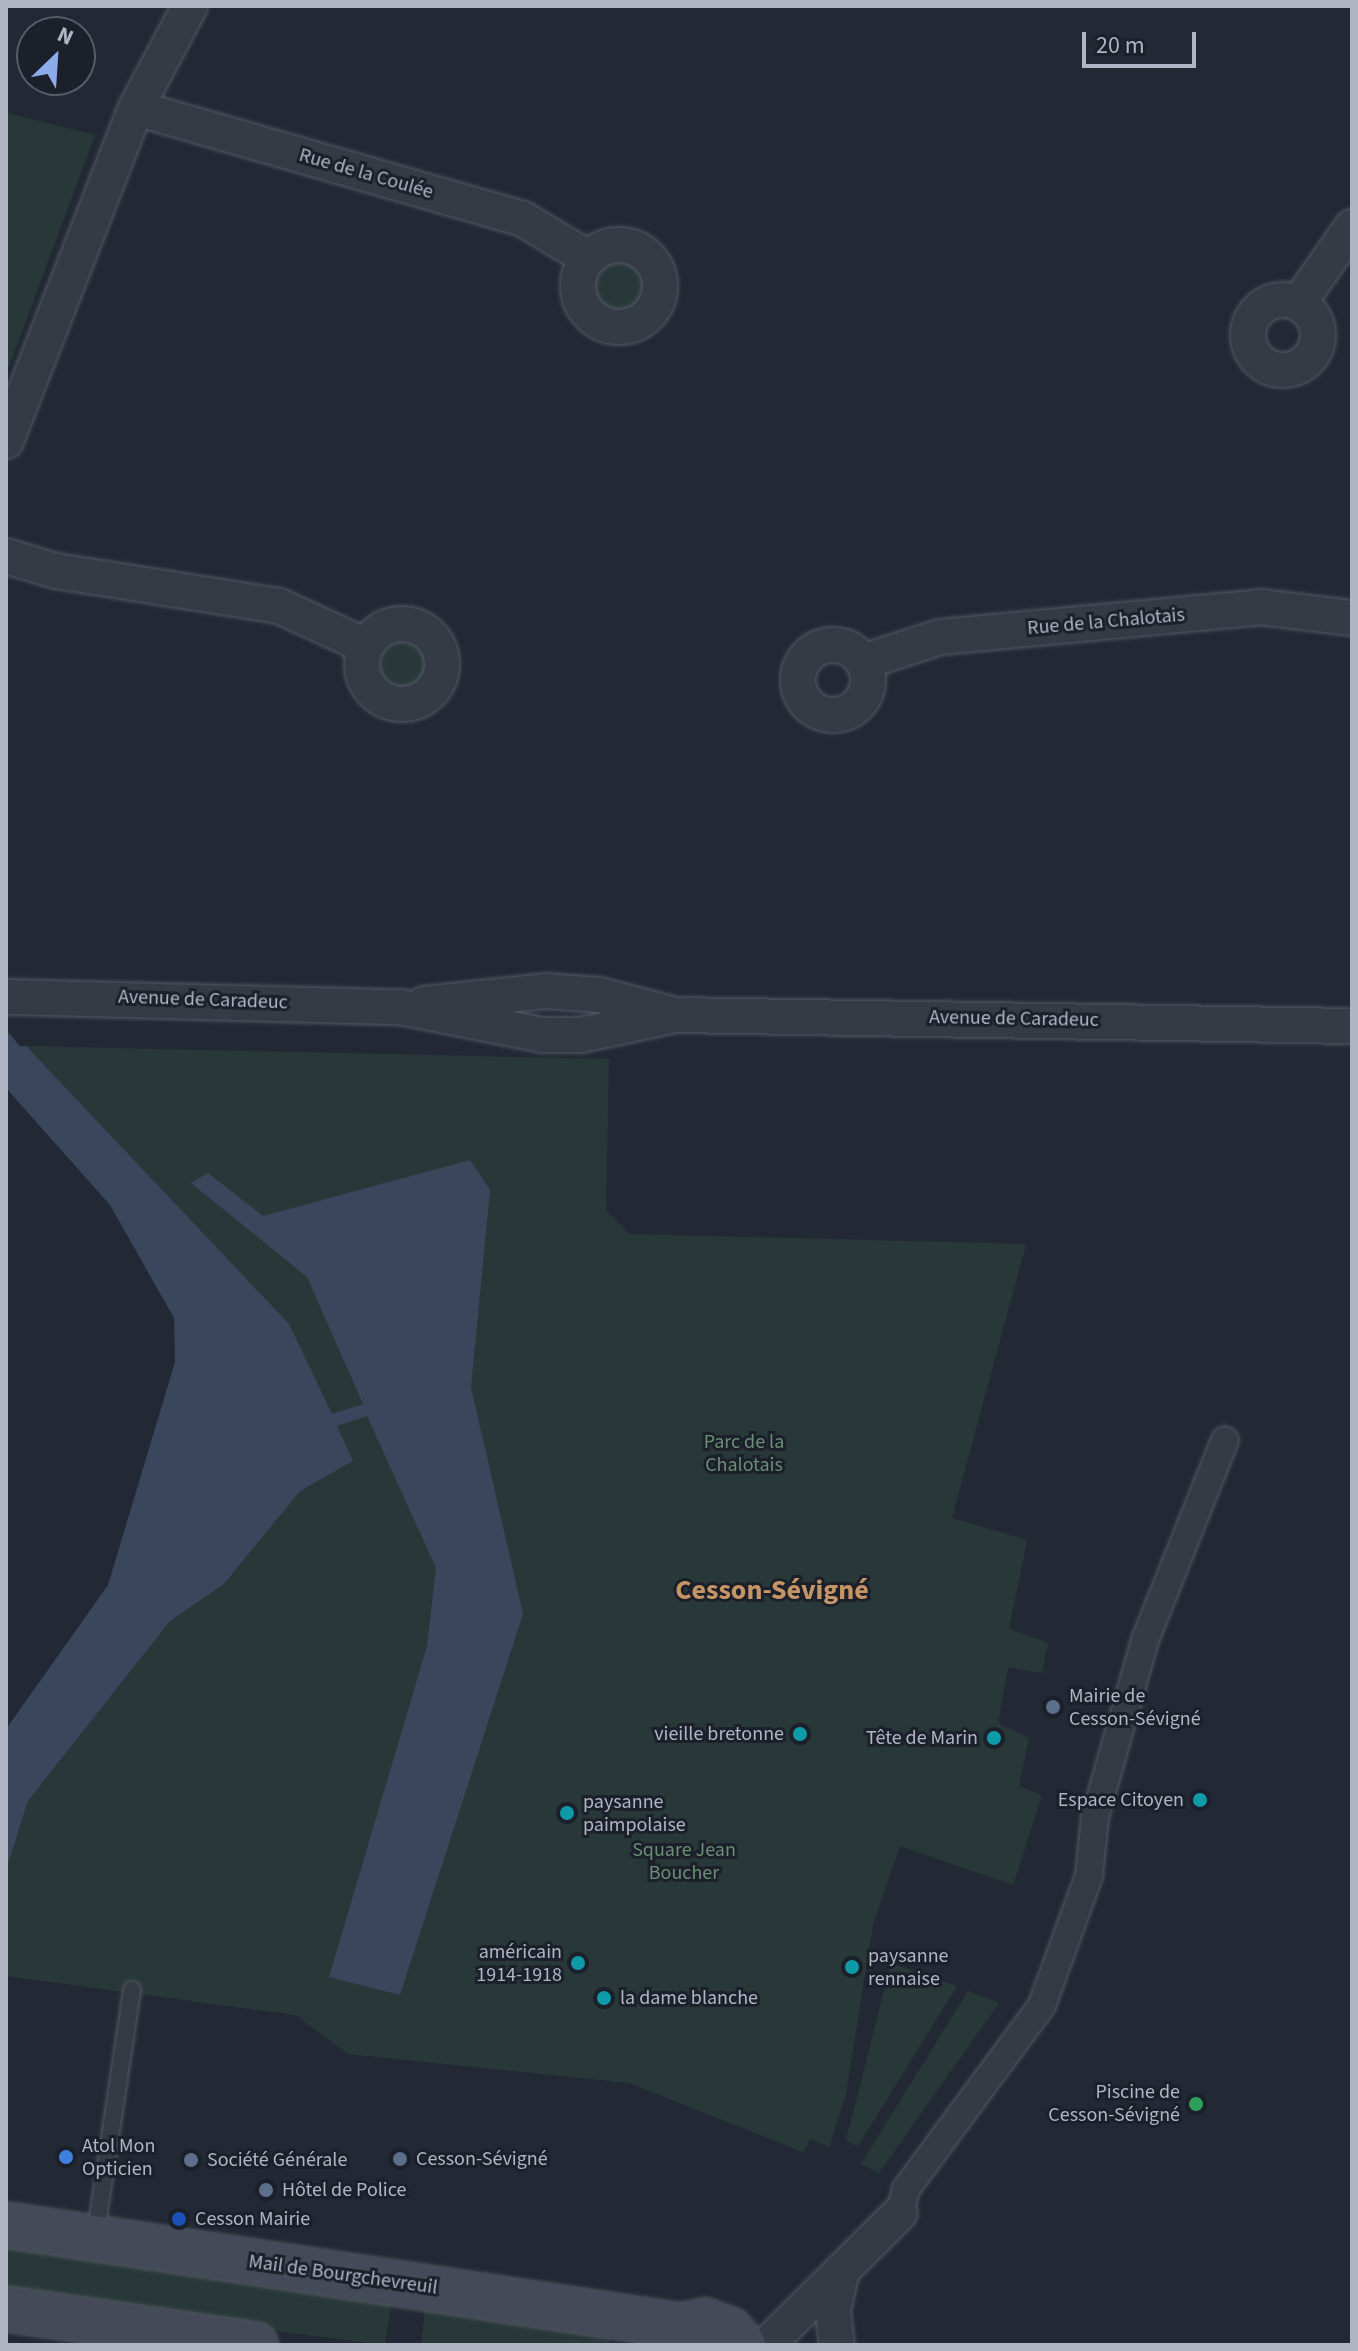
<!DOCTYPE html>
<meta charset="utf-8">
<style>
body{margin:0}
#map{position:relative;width:1358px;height:2351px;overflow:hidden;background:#222934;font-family:"Source Sans 3",sans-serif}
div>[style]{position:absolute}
.green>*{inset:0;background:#283839}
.round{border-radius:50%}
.water>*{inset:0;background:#39465c}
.stream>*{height:11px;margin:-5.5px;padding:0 5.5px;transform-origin:5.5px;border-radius:5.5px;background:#39465c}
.roads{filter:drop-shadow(0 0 2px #525863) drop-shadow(0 0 2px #525863)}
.service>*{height:16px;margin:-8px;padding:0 8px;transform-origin:8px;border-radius:8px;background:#353b45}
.pedestrian>*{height:26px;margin:-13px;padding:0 13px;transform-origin:13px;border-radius:13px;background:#353b45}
.minor>*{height:34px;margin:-17px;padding:0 17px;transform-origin:17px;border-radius:17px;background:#353b45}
.minor>.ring{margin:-17px;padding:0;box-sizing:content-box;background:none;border:34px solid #353b45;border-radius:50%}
.secondary>*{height:44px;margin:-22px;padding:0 22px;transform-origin:22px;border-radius:22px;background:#444a58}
.dots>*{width:22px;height:22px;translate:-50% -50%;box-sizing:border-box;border:4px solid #1b202a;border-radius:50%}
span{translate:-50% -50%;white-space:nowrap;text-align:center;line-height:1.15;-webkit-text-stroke:6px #1b202a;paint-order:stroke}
.street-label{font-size:20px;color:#afb5c2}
.park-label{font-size:20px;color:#6a8f74}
.poi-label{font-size:20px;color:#afb5c2}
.left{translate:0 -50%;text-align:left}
.right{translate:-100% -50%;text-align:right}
.district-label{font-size:28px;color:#c69566;font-weight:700}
.frame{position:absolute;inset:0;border:8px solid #afb5c2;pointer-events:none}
.north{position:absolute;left:16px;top:16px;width:80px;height:80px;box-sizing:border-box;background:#1b202a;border:2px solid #565c67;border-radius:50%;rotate:25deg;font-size:22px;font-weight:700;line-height:32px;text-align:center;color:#afb5c2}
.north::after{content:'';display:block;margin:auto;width:28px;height:36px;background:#8babeb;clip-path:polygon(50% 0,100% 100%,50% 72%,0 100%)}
.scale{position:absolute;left:1082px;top:32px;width:114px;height:36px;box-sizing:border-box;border:4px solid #afb5c2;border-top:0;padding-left:10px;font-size:24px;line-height:28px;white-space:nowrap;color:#afb5c2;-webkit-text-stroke:6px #1b202a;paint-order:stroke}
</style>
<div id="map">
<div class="green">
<div style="clip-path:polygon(6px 113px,95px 135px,6px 375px)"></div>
<div class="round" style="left:595px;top:263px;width:48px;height:48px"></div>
<div class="round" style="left:380px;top:642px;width:46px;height:46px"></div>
<div style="clip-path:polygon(26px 1046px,609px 1059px,606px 1210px,630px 1234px,1026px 1244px,952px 1518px,1027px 1540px,1009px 1629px,1048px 1643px,1042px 1673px,1008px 1667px,998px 1723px,1029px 1738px,1019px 1786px,1042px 1795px,1013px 1885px,900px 1846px,873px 1924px,846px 2094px,829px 2147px,811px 2139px,803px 2152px,629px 2083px,348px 2054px,295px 2015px,6px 1976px,6px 1870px,28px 1801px,170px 1621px,224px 1584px,299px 1491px,353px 1461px)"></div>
<div style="clip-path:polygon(891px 1963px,957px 1986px,858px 2146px,846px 2141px)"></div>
<div style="clip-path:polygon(968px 1991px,999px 2003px,879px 2173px,861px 2164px)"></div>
<div style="clip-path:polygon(6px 2239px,392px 2297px,385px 2345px,6px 2296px)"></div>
<div style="clip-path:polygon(426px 2301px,612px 2328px,609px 2345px,421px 2345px)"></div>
</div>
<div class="water">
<div style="clip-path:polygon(26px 1046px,289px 1324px,332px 1414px,363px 1404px,307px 1277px,191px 1183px,208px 1173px,263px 1216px,470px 1160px,490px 1190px,471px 1387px,523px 1614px,400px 1995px,329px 1977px,427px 1646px,436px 1568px,367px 1416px,337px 1426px,353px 1461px,300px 1491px,224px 1584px,170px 1621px,28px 1801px,6px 1870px,6px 1729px,108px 1585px,175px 1362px,174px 1318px,110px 1205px,6px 1088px,6px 1047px)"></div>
</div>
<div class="stream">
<div style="left:6px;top:1038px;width:23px;rotate:52deg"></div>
</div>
<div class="roads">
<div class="service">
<div style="left:95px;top:2238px;width:251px;rotate:-81.5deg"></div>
</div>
<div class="pedestrian">
<div style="left:900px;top:2213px;width:25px;rotate:-76deg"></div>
<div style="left:906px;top:2189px;width:229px;rotate:-53.5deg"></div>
<div style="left:1042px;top:2005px;width:137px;rotate:-70deg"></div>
<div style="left:1089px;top:1876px;width:59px;rotate:-84.2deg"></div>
<div style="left:1095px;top:1817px;width:184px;rotate:-74.2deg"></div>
<div style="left:1145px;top:1640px;width:215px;rotate:-68.2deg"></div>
</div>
<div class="minor">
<div style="left:136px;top:108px;width:403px;rotate:16deg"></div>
<div style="left:523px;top:219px;width:76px;rotate:31deg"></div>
<div class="ring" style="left:578px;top:245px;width:48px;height:48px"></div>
<div class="ring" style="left:1248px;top:300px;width:36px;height:36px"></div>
<div style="left:1298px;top:304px;width:94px;rotate:-55deg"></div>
<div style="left:6px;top:441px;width:357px;rotate:-68.7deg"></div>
<div style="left:136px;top:108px;width:115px;rotate:-62.1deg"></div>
<div style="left:6px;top:556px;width:52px;rotate:16.7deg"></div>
<div style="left:56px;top:571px;width:226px;rotate:8.9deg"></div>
<div style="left:279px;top:606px;width:96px;rotate:24.7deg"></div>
<div class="ring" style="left:362px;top:624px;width:46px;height:46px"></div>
<div class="ring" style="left:798px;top:645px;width:36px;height:36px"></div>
<div style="left:863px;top:662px;width:81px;rotate:-18deg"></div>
<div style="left:940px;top:637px;width:322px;rotate:-5.3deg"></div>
<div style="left:1261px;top:607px;width:92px;rotate:6.9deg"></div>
<div style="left:6px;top:997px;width:394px;rotate:1.5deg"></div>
<div style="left:400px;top:1007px;width:146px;rotate:11.1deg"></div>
<div style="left:543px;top:1035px;width:38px"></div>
<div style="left:581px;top:1035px;width:96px;rotate:-12deg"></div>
<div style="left:675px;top:1015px;width:677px;rotate:0.93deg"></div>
<div style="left:424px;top:1004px;width:122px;rotate:-6.1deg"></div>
<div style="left:545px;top:991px;width:55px;rotate:4.2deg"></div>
<div style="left:600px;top:995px;width:73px;rotate:15deg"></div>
<div style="left:767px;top:2345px;width:187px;rotate:-44.8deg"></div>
<div style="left:837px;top:2345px;width:35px;rotate:-97deg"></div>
<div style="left:833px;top:2310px;width:41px;rotate:-77.3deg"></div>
</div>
<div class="secondary">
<div style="left:6px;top:2225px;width:682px;rotate:8.52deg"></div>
<div style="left:6px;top:2309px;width:252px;rotate:8.2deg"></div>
<div style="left:661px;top:2345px;width:27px;rotate:-45deg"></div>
<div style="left:680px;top:2326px;width:25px;rotate:-11deg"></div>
<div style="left:705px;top:2321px;width:27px;rotate:20deg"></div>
<div style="left:730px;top:2330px;width:20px;rotate:49deg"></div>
</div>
</div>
<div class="dots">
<div style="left:1053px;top:1707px;background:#5c6f8a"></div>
<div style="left:800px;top:1734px;background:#0f9aa8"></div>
<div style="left:994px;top:1738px;background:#0f9aa8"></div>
<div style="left:1200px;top:1800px;background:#0f9aa8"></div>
<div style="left:567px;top:1813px;background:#0f9aa8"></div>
<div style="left:578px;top:1963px;background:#0f9aa8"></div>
<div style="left:852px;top:1967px;background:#0f9aa8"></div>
<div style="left:604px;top:1998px;background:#0f9aa8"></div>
<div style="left:1196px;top:2104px;background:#2e9e5b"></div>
<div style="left:66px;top:2157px;background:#3f7fe0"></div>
<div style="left:400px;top:2159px;background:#5c6f8a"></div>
<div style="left:191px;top:2160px;background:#5c6f8a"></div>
<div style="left:266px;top:2190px;background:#5c6f8a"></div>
<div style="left:179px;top:2219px;background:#1a4fb4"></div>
</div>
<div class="street-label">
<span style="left:366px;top:174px;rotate:16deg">Rue de la Coulée</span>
<span style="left:1106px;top:622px;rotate:-5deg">Rue de la Chalotais</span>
<span style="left:203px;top:1000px;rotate:2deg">Avenue de Caradeuc</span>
<span style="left:1014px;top:1019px;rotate:1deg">Avenue de Caradeuc</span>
<span style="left:343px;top:2275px;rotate:8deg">Mail de Bourgchevreuil</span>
</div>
<div class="park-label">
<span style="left:744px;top:1454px">Parc de la<br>Chalotais</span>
<span style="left:684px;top:1862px">Square Jean<br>Boucher</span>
</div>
<div class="poi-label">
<span class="left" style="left:1069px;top:1708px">Mairie de<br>Cesson-Sévigné</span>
<span class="right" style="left:784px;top:1734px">vieille bretonne</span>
<span class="right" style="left:978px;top:1738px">Tête de Marin</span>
<span class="right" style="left:1184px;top:1800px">Espace Citoyen</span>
<span class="left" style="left:583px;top:1814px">paysanne<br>paimpolaise</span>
<span class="right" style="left:562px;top:1964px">américain<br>1914-1918</span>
<span class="left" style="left:868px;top:1968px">paysanne<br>rennaise</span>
<span class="left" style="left:620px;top:1998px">la dame blanche</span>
<span class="right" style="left:1180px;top:2104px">Piscine de<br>Cesson-Sévigné</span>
<span class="left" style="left:82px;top:2158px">Atol Mon<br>Opticien</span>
<span class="left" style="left:416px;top:2159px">Cesson-Sévigné</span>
<span class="left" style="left:207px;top:2160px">Société Générale</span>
<span class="left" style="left:282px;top:2190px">Hôtel de Police</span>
<span class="left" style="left:195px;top:2219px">Cesson Mairie</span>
</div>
<div class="district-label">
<span style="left:772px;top:1590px">Cesson-Sévigné</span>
</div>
<div class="frame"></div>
<div class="north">N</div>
<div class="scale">20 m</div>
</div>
